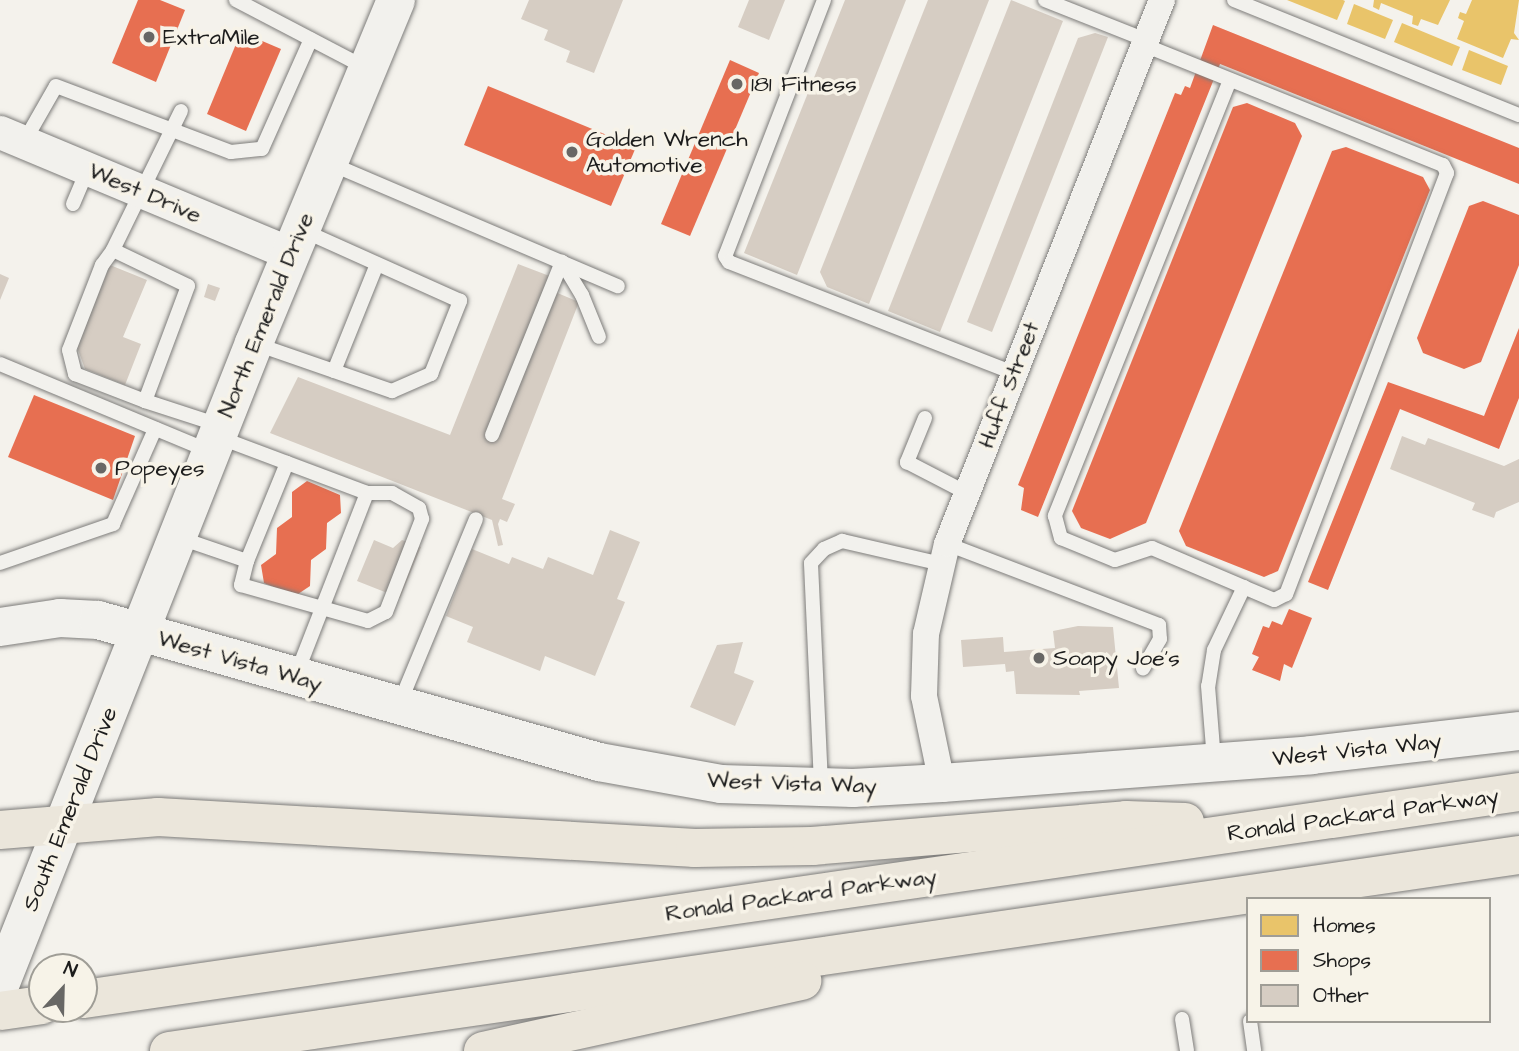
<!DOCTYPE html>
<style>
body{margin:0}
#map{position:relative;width:1519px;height:1051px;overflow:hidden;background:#f4f2ec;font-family:"Architects Daughter",sans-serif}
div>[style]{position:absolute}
.homes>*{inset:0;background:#e9c46a}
.shops>*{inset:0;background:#e76f51}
.building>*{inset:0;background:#d6cdc3}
.roads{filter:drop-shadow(0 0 2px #7d7c7a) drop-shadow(0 0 2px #7d7c7a)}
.service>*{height:14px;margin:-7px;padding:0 7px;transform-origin:7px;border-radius:7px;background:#f2f1ed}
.minor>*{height:26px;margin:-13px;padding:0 13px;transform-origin:13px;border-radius:13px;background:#f2f1ed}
.tertiary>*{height:33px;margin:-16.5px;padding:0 16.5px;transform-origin:16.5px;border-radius:16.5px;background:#f2f1ed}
.secondary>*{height:38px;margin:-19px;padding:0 19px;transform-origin:19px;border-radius:19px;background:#f2f1ed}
.motorway>*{height:38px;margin:-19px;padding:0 19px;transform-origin:19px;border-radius:19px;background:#ebe6db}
.dots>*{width:19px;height:19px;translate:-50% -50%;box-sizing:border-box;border:4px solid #f7f3e8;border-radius:50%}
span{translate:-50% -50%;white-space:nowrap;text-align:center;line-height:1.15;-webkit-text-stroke:7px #f7f3e8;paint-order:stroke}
.poi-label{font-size:23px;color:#1c1c1c}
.left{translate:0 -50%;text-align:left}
.street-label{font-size:23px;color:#1c1c1c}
.legend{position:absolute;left:1246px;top:897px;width:245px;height:126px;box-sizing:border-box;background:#f7f3e8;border:2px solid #9f9d96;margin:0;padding:9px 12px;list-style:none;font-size:21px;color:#1c1c1c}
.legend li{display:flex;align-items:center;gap:14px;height:35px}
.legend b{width:35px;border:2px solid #9f9d96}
.north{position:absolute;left:28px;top:953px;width:70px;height:70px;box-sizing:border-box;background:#f7f3e8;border:2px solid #9f9d96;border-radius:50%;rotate:22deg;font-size:19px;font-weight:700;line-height:28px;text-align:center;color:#1c1c1c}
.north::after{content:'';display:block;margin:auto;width:24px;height:32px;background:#686765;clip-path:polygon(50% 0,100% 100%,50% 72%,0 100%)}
</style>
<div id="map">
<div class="homes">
<div style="clip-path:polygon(1287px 0,1343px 0,1345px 1px,1337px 20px)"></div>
<div style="clip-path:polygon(1374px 0,1450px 0,1438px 25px,1421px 19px,1418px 26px,1412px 24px,1413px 16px,1381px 3px,1379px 10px,1373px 7px)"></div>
<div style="clip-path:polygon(1472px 0,1519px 0,1514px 33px,1519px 40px,1511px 39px,1503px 58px,1457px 39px,1464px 21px,1458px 18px,1460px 12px,1466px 14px)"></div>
<div style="clip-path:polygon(1354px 4px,1393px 20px,1385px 39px,1347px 24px)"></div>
<div style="clip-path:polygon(1402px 23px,1460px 47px,1452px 66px,1394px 42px)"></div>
<div style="clip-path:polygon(1469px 50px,1508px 66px,1501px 85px,1462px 70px)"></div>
</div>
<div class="shops">
<div style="clip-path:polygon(138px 0,160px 0,185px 10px,156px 82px,112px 63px)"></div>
<div style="clip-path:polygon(1213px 25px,1519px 148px,1519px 184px,1220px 64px,1038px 517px,1021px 510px,1024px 488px,1018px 485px,1175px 93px,1181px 95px,1185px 86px,1190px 88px)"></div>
<div style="clip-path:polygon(241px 32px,281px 49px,246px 131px,207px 114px)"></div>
<div style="clip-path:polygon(730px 60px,759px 73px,690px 236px,661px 224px)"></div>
<div style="clip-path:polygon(488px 86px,636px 147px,611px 206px,464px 145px)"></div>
<div style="clip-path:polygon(1247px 103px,1295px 123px,1302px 136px,1146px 523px,1110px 539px,1081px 528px,1072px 511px,1233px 107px)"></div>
<div style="clip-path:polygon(1346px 147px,1423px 177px,1430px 190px,1278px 571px,1264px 577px,1186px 546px,1179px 531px,1332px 151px)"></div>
<div style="clip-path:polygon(1483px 201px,1519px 215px,1519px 265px,1481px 362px,1464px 369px,1423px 353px,1417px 338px,1469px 206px)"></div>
<div style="clip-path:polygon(1519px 328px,1519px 398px,1499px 449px,1400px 409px,1328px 590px,1308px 582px,1388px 382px,1484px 416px)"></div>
<div style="clip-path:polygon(34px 395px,135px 436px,113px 500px,8px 457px)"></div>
<div style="clip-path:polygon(307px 481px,340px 495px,341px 513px,327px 523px,326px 549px,311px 560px,310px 586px,295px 596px,264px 583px,261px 565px,276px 554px,277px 528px,292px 517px,292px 492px)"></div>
<div style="clip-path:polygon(1289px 609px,1312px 618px,1292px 668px,1284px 664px,1280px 681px,1252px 670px,1259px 657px,1252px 654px,1263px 626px,1269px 628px,1272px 621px,1282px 625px)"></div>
</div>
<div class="building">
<div style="clip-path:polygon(529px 0,623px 0,594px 73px,566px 62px,570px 51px,544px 40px,548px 30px,521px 19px)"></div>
<div style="clip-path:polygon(749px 0,785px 0,769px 40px,738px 27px)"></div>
<div style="clip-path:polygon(845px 0,906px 0,797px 275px,744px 253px)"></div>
<div style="clip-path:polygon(928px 0,989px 0,869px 304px,827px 287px,820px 272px)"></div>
<div style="clip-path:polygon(1011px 0,1063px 21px,940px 332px,888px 311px)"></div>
<div style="clip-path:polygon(1095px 33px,1108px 37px,992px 332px,967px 322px,1078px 38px)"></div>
<div style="clip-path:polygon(518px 264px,560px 280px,555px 292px,579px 302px,502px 499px,515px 504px,507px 522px,500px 519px,498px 524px,503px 545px,498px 546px,492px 520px,270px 433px,298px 377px,450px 435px)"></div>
<div style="clip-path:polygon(110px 265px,147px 280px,123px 337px,141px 344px,125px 385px,85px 369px,77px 347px)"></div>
<div style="clip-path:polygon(0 274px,9px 278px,0 300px)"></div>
<div style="clip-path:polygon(208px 284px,220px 288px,215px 301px,204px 297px)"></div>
<div style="clip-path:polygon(1402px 436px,1425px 445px,1428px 438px,1504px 466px,1519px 459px,1519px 502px,1496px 512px,1494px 518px,1472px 510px,1475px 503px,1390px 469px)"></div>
<div style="clip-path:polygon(610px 530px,640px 542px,617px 599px,625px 602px,595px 676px,545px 656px,540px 671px,467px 642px,473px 627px,446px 616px,472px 549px,509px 564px,512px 557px,543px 569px,548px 557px,593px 575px)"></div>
<div style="clip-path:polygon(374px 540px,393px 548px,402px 540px,421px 547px,400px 598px,357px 581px)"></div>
<div style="clip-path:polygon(1078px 626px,1113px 627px,1119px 688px,1079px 691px,1080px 695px,1016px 694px,1014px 671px,1006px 672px,1005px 664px,963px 667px,961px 640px,1003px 637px,1004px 652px,1055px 648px,1053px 631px)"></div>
<div style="clip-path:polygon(743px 642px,734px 673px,754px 681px,735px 726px,690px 707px,717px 645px)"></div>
</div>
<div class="roads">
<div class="service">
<div style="left:236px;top:0;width:147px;rotate:27.6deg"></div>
<div style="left:824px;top:0;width:274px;rotate:111.1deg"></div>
<div style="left:725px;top:256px;width:7px;rotate:56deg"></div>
<div style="left:729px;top:262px;width:306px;rotate:21.3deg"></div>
<div style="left:1045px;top:0;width:109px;rotate:21.6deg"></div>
<div style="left:1234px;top:0;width:307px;rotate:22deg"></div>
<div style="left:1144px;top:45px;width:322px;rotate:21.9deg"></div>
<div style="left:1443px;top:165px;width:9px;rotate:63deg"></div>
<div style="left:1447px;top:173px;width:451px;rotate:110.9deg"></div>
<div style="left:1286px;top:594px;width:13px;rotate:153deg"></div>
<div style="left:1274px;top:600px;width:33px;rotate:-157deg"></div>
<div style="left:1244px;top:587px;width:70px;rotate:115.5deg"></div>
<div style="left:1214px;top:650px;width:36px;rotate:99deg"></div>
<div style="left:1208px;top:686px;width:74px;rotate:85.4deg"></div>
<div style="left:1230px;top:80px;width:470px;rotate:111.9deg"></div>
<div style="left:1055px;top:516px;width:23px;rotate:75deg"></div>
<div style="left:1061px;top:538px;width:58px;rotate:22.2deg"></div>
<div style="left:1115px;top:560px;width:39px;rotate:-18deg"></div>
<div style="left:1152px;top:548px;width:100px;rotate:23deg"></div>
<div style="left:181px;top:111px;width:155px;rotate:116.1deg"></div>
<div style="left:113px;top:250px;width:83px;rotate:25.6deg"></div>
<div style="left:188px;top:286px;width:123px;rotate:110.5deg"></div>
<div style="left:145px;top:401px;width:78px;rotate:18deg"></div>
<div style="left:24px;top:142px;width:64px;rotate:-60.3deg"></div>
<div style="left:56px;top:86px;width:187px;rotate:20.7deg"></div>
<div style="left:231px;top:152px;width:31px;rotate:-6deg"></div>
<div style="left:262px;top:149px;width:120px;rotate:-66deg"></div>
<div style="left:329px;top:163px;width:314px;rotate:23.1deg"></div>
<div style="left:73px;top:204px;width:38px;rotate:-67deg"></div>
<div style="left:113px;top:250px;width:19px;rotate:126deg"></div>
<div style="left:102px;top:265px;width:91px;rotate:111.2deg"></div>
<div style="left:69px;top:350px;width:25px;rotate:76deg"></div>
<div style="left:75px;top:374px;width:75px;rotate:21.1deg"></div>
<div style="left:562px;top:262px;width:39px;rotate:59deg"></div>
<div style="left:582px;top:295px;width:45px;rotate:68deg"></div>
<div style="left:256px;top:344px;width:144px;rotate:19.1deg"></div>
<div style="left:392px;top:391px;width:43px;rotate:-23.6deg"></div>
<div style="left:431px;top:374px;width:79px;rotate:-68.3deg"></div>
<div style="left:460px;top:301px;width:173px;rotate:-155.8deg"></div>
<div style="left:0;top:364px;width:226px;rotate:22.6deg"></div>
<div style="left:334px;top:371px;width:115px;rotate:-68.1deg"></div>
<div style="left:925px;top:418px;width:48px;rotate:112.2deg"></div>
<div style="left:907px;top:462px;width:68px;rotate:27.3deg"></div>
<div style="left:492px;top:435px;width:187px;rotate:-68deg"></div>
<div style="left:218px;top:437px;width:159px;rotate:20.6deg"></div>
<div style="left:367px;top:493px;width:195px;rotate:111.3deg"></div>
<div style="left:180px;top:538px;width:71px;rotate:18.9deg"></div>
<div style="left:247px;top:561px;width:106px;rotate:-67.8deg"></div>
<div style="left:947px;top:544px;width:227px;rotate:20.9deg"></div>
<div style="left:1159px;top:625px;width:14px;rotate:86deg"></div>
<div style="left:1160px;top:639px;width:34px;rotate:120deg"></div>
<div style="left:247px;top:561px;width:25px;rotate:104deg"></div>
<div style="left:241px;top:585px;width:132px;rotate:15.8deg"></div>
<div style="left:368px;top:621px;width:20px;rotate:-27deg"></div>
<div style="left:386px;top:612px;width:100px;rotate:-68.8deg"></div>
<div style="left:422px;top:519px;width:11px;rotate:-105deg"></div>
<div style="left:419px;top:508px;width:31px;rotate:-151deg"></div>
<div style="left:392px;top:493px;width:25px;rotate:180deg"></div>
<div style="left:0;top:563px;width:120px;rotate:-19deg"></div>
<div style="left:113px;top:524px;width:104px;rotate:-66.1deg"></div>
<div style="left:399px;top:705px;width:201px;rotate:-67.5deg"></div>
<div style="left:821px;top:784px;width:221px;rotate:-92.6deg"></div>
<div style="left:811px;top:563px;width:19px;rotate:-47deg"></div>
<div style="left:824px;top:549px;width:20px;rotate:-24deg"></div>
<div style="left:842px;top:541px;width:103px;rotate:13deg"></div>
<div style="left:1182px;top:1019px;width:32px;rotate:81deg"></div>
<div style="left:1250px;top:1021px;width:30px;rotate:82deg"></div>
</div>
<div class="minor">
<div style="left:942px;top:783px;width:89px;rotate:-101.7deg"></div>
<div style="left:924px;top:696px;width:62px;rotate:-88.2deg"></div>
<div style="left:926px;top:634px;width:92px;rotate:-76.9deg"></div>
<div style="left:947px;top:544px;width:585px;rotate:-68.44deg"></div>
</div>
<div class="tertiary">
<div style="left:0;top:132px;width:316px;rotate:22.7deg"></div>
</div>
<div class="secondary">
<div style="left:0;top:627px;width:61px;rotate:-8.5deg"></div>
<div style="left:60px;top:618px;width:38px;rotate:3deg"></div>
<div style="left:98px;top:620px;width:521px;rotate:15.82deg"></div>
<div style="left:599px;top:762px;width:124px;rotate:10.2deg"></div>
<div style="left:721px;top:784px;width:132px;rotate:1.7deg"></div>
<div style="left:853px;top:788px;width:89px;rotate:-3.2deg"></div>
<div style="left:942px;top:783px;width:371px;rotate:-4.3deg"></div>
<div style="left:1312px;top:755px;width:208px;rotate:-6.6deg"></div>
<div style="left:0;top:985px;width:690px;rotate:-68.41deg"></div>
<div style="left:254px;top:343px;width:371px;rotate:-67.5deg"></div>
</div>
<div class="motorway">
<div style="left:0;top:830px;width:159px;rotate:-4.7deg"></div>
<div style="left:158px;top:817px;width:538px;rotate:3.3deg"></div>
<div style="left:695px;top:848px;width:117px;rotate:-1deg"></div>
<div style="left:812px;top:846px;width:315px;rotate:-4.7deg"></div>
<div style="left:1126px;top:820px;width:59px;rotate:1.9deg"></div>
<div style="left:84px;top:999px;width:1450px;rotate:-8.21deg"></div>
<div style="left:0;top:1011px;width:42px;rotate:-8.1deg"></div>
<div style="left:169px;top:1051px;width:1364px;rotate:-8.26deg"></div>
<div style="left:483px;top:1051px;width:327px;rotate:-12.4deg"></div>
</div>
</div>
<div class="dots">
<div style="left:149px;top:37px;background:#686765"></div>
<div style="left:737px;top:84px;background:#686765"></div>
<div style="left:572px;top:152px;background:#686765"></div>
<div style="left:101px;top:468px;background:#686765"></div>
<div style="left:1039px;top:658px;background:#686765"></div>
</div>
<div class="poi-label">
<span class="left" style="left:163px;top:37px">ExtraMile</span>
<span class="left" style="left:751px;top:84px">181 Fitness</span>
<span class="left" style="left:586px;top:152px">Golden Wrench<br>Automotive</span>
<span class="left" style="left:115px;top:468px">Popeyes</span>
<span class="left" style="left:1053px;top:658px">Soapy Joe's</span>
</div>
<div class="street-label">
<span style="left:145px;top:193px;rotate:23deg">West Drive</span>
<span style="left:266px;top:315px;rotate:-68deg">North Emerald Drive</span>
<span style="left:1009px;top:385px;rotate:-69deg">Huff Street</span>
<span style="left:240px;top:661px;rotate:16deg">West Vista Way</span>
<span style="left:1357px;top:750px;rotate:-6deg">West Vista Way</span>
<span style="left:792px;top:783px;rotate:2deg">West Vista Way</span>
<span style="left:70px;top:809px;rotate:-68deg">South Emerald Drive</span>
<span style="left:1363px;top:815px;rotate:-8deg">Ronald Packard Parkway</span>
<span style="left:801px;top:895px;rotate:-8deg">Ronald Packard Parkway</span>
</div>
<ul class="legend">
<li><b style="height:19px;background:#e9c46a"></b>Homes</li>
<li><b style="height:19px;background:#e76f51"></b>Shops</li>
<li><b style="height:19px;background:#d6cdc3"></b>Other</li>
</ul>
<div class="north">N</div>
</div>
